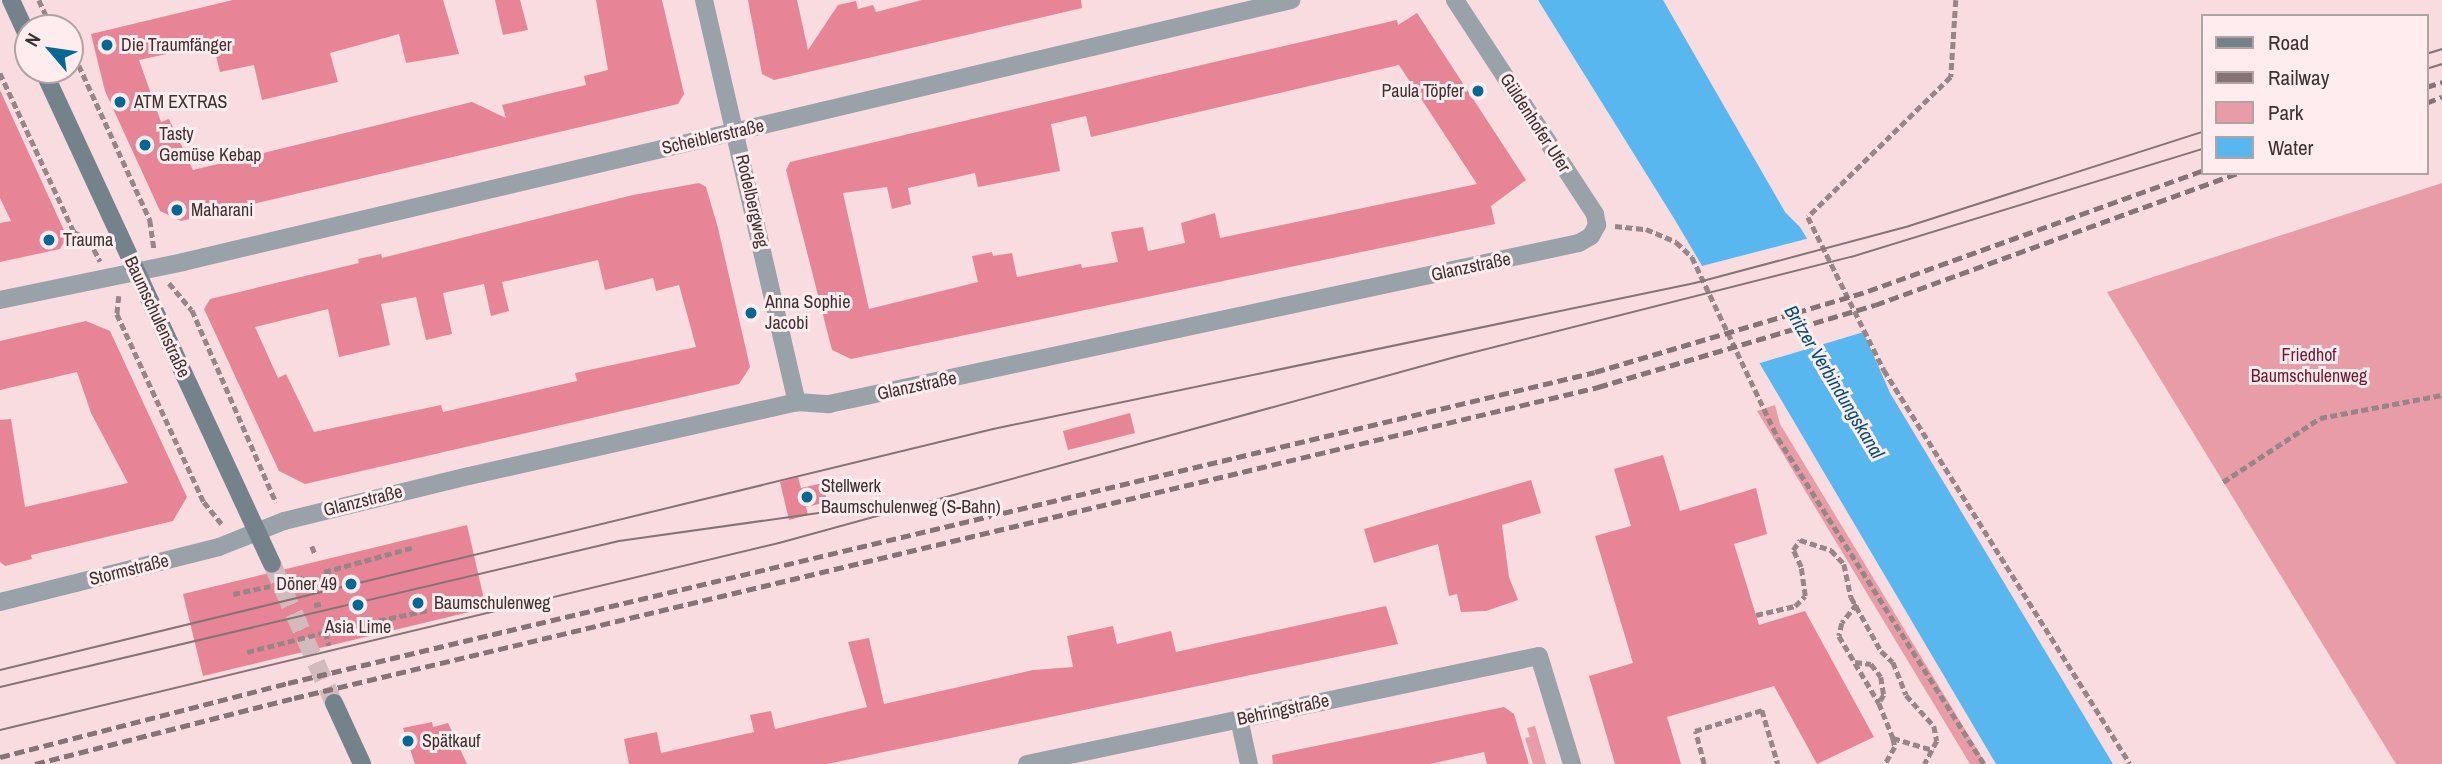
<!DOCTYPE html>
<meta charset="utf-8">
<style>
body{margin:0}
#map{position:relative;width:2442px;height:764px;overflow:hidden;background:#f9dcdf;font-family:"Archivo Narrow",sans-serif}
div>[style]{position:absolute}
.green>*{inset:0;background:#e79ca8}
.water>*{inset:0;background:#59b7ef}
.pier>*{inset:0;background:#f9dcdf}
.building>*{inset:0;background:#e78596}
.secondary-tunnel>*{height:18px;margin-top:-9px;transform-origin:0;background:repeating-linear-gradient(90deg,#d3babd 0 18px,transparent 0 27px)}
.path>*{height:4.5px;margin-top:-2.25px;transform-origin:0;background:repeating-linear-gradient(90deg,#988587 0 7px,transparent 0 10.5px)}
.minor>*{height:18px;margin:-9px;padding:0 9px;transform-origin:9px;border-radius:9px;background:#98a2a8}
.secondary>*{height:18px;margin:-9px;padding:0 9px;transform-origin:9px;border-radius:9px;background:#74828b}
.tram>*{height:2px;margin:-1px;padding:0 1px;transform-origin:1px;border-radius:1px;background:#857375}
.rail>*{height:5px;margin-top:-2.5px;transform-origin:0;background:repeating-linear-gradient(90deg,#857375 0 10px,transparent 0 15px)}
.dots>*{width:19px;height:19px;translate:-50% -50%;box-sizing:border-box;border:4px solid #feecee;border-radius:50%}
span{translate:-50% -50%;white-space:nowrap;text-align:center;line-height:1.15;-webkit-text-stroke:6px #feecee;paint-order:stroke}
.poi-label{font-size:18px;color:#3d3233}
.left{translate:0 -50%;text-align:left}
.right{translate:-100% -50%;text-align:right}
.street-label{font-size:18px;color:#3d3233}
.park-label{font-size:18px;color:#6f1830}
.water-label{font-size:19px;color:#015075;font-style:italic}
.legend{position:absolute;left:2201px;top:14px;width:228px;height:161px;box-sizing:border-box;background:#feecee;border:2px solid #b1a2a3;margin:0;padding:9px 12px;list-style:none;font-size:21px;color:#3d3233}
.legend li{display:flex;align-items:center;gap:14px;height:35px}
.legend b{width:35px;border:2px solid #b1a2a3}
.north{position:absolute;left:14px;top:14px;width:70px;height:70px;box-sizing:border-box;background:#feecee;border:2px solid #b1a2a3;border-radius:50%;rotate:299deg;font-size:19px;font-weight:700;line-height:28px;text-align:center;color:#3d3233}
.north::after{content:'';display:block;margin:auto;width:24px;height:32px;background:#026896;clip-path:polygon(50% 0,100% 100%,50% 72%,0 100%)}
</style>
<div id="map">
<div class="green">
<div style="clip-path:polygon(2442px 183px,2442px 764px,2396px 764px,2107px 292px)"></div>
<div style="clip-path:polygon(1775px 405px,1780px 424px,1986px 764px,1970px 764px,1757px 411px)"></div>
<div style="clip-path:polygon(1535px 726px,1546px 764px,1533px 764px,1525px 738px,1530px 737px,1527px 728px)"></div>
</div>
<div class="water">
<div style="clip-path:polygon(1538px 0,1663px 0,1785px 212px,1800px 227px,1863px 331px,1890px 393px,2113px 764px,1996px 764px,1675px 220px)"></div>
</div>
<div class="pier">
<div style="clip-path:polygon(1810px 238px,1867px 331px,1757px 364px,1698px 267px)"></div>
</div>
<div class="building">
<div style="clip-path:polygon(233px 0,443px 0,459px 54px,406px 63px,399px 34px,330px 53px,338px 82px,262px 100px,254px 65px,220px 72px,213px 44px,139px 60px,161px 122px,169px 119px,193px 170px,472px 102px,506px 118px,502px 105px,586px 85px,584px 76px,608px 70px,596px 0,662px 0,684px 94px,678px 104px,181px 221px,160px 211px,105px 91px,91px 34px)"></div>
<div style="clip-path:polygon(495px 0,520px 0,528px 30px,503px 35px)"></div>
<div style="clip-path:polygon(748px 0,797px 0,808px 50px,838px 5px,856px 1px,858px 9px,873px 5px,876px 12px,922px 0,1081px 0,1082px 8px,774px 80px,762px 74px)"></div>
<div style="clip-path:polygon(evenodd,1417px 13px,1526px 180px,1491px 206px,1495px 224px,851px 359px,832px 350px,786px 170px,790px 162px,1223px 60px,1397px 20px,1398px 25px,1417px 13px,1399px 65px,1477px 184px,1220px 238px,1215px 213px,1181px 223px,1185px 243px,1148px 251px,1143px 227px,1111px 232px,1118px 262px,1082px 268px,1081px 264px,1017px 277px,1012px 253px,993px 256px,992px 252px,972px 256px,978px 282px,869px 309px,843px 193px,887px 187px,892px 209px,911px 204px,908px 188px,975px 173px,978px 187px,1060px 171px,1051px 124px,1086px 116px,1091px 137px,1399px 65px)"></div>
<div style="clip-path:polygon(0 90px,67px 237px,60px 249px,0 262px,0 223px,11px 221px,0 198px)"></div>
<div style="clip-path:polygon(evenodd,699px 183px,706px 187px,718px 228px,750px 367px,739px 384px,305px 484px,279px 471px,204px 309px,210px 299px,359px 263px,358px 259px,381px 254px,382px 258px,633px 195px,699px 183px,598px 260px,605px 290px,653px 278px,656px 291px,679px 285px,696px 347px,575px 373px,577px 381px,443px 412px,441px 405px,314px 432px,286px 374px,278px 378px,255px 327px,328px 309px,339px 357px,390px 345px,381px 304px,416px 297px,426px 340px,452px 334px,443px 293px,484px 284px,491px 316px,509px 311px,502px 282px,598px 260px)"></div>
<div style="clip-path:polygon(86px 321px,110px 331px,187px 497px,173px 521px,31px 555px,32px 559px,5px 566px,0 562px,0 420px,11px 419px,25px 507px,128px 483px,91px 413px,77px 372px,0 390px,0 341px)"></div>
<div style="clip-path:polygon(1130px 413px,1135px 433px,1068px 450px,1063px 431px)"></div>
<div style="clip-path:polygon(1663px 455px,1680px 511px,1756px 488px,1767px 534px,1734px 544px,1759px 625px,1805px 611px,1874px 737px,1817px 764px,1774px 686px,1667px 717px,1681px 764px,1615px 764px,1589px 676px,1633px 663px,1595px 536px,1631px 526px,1614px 469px)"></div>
<div style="clip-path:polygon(798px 477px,801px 488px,823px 483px,827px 502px,806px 507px,808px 515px,789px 520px,780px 482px)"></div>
<div style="clip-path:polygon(1531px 480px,1541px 513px,1502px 525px,1509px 577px,1518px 600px,1486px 611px,1461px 612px,1457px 594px,1449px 596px,1438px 544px,1374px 563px,1364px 529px)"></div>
<div style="clip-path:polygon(467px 525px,486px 608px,203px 676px,183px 594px)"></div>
<div style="clip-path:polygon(1386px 606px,1398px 644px,827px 764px,629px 764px,624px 739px,657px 732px,661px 753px,754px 732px,750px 715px,771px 711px,775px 729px,867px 707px,848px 642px,869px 638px,884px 704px,1033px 670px,1073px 667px,1067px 636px,1113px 626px,1117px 644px,1171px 631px,1176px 652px)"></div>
<div style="clip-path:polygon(1504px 707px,1514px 714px,1529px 764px,1487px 764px,1484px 752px,1430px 764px,1273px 764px,1272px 755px)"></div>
<div style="clip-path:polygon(432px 722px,433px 727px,448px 723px,467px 764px,415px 764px,403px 728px)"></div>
</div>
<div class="secondary-tunnel">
<div style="left:272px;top:564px;width:152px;rotate:66deg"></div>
</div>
<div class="path">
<div style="left:39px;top:0;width:31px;rotate:65deg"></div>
<div style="left:1956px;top:0;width:77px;rotate:93.7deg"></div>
<div style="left:1951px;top:77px;width:200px;rotate:135.6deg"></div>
<div style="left:1808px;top:217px;width:171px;rotate:63.6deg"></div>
<div style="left:1884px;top:370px;width:464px;rotate:58deg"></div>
<div style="left:70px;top:46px;width:192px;rotate:65.3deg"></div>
<div style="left:150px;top:220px;width:29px;rotate:82deg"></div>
<div style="left:0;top:73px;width:175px;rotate:65deg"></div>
<div style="left:74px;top:232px;width:17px;rotate:28deg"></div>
<div style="left:89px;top:240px;width:24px;rotate:62deg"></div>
<div style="left:1615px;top:226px;width:31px;rotate:6deg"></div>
<div style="left:1646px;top:229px;width:33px;rotate:23deg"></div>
<div style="left:1676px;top:242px;width:22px;rotate:43deg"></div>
<div style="left:1692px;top:257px;width:200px;rotate:64.6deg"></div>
<div style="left:1778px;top:438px;width:386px;rotate:57.7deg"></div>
<div style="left:169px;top:283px;width:35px;rotate:50deg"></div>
<div style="left:192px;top:310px;width:210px;rotate:66.4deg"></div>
<div style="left:119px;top:296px;width:18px;rotate:96deg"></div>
<div style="left:117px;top:314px;width:207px;rotate:65.2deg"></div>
<div style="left:204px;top:502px;width:28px;rotate:51deg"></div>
<div style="left:2223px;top:482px;width:116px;rotate:-33.4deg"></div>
<div style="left:2320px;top:418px;width:124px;rotate:-10.7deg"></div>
<div style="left:312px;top:546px;width:9px;rotate:69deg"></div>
<div style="left:324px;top:572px;width:93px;rotate:-15.5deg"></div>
<div style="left:281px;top:583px;width:22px;rotate:-16deg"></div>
<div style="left:302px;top:577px;width:15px;rotate:79deg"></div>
<div style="left:233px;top:594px;width:38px;rotate:-12deg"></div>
<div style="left:1857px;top:604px;width:24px;rotate:128deg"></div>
<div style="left:1842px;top:623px;width:13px;rotate:103deg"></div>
<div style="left:1839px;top:636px;width:78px;rotate:59.2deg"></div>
<div style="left:1879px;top:703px;width:38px;rotate:68deg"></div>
<div style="left:1893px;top:738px;width:9px;rotate:77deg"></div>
<div style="left:1895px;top:747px;width:20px;rotate:120deg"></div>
<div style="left:314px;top:605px;width:7px;rotate:-8deg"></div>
<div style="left:1756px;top:615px;width:40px;rotate:-13deg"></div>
<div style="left:1795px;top:606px;width:14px;rotate:-45deg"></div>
<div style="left:1805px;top:596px;width:29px;rotate:-98deg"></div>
<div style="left:1801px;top:567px;width:19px;rotate:-115deg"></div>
<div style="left:1793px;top:550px;width:12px;rotate:-55deg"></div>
<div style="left:1800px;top:540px;width:33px;rotate:18deg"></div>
<div style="left:1831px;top:550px;width:19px;rotate:47deg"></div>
<div style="left:1844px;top:564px;width:34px;rotate:78deg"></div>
<div style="left:1851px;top:597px;width:62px;rotate:60.9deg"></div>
<div style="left:1881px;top:651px;width:16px;rotate:43deg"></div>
<div style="left:1893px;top:662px;width:35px;rotate:68deg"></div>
<div style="left:1906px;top:695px;width:42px;rotate:47.9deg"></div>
<div style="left:1934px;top:726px;width:15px;rotate:79deg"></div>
<div style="left:1937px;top:741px;width:26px;rotate:118deg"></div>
<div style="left:348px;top:627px;width:83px;rotate:-11.9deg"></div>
<div style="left:247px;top:652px;width:81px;rotate:-14.2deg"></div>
<div style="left:326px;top:632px;width:14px;rotate:78deg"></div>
<div style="left:1855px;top:662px;width:16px;rotate:7deg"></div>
<div style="left:1871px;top:664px;width:16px;rotate:52deg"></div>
<div style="left:1881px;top:677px;width:18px;rotate:81deg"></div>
<div style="left:1884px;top:695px;width:9px;rotate:122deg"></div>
<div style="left:1893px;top:738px;width:42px;rotate:16.7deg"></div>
<div style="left:1704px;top:764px;width:34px;rotate:-105deg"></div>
<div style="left:1695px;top:731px;width:70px;rotate:-17.4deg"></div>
<div style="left:1762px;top:710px;width:56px;rotate:73.5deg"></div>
</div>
<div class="minor">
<div style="left:704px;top:0;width:413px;rotate:77deg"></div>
<div style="left:0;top:300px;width:187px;rotate:-11.7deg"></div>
<div style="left:183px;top:262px;width:1139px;rotate:-13.3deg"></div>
<div style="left:0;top:602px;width:226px;rotate:-14.1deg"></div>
<div style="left:219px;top:547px;width:70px;rotate:-21.8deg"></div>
<div style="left:284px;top:521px;width:190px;rotate:-13.7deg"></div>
<div style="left:469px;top:476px;width:336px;rotate:-12.7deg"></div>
<div style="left:797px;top:402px;width:32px;rotate:4deg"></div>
<div style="left:829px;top:404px;width:767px;rotate:-12.12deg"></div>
<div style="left:1579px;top:243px;width:14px;rotate:-30deg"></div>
<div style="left:1591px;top:236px;width:13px;rotate:-61deg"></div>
<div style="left:1597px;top:225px;width:11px;rotate:-100deg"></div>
<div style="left:1595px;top:214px;width:256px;rotate:-123.2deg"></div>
<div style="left:1239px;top:719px;width:46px;rotate:77.5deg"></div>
<div style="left:1027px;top:764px;width:523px;rotate:-11.91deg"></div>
<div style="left:1539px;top:656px;width:113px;rotate:73deg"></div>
</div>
<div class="secondary">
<div style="left:11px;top:0;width:41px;rotate:65.3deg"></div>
<div style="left:43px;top:70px;width:544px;rotate:65.13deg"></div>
<div style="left:334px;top:703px;width:67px;rotate:65.3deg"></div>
</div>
<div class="tram">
<div style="left:2426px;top:54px;width:17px;rotate:-17deg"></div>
<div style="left:2426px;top:69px;width:17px;rotate:-17deg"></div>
<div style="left:0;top:670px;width:1022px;rotate:-13.64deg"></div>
<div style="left:993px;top:429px;width:717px;rotate:-11.75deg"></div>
<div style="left:1695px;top:283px;width:221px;rotate:-14.9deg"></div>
<div style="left:1909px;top:226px;width:308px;rotate:-17.8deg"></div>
<div style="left:0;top:687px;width:636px;rotate:-13.27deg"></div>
<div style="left:619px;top:541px;width:282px;rotate:-8deg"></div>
<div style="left:0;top:730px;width:801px;rotate:-13.5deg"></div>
<div style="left:779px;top:543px;width:705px;rotate:-15.38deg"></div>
<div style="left:1459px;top:356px;width:404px;rotate:-14.2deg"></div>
<div style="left:1851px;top:257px;width:367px;rotate:-17.1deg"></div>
</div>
<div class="rail">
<div style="left:2426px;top:87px;width:17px;rotate:-17deg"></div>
<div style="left:2426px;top:103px;width:17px;rotate:-21deg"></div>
<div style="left:0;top:757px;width:297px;rotate:-14.4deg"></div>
<div style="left:288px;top:683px;width:1343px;rotate:-13.38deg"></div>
<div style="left:1595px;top:372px;width:285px;rotate:-16.5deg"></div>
<div style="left:1868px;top:291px;width:355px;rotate:-19.8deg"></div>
<div style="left:35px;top:764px;width:267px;rotate:-14.3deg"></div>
<div style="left:294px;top:698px;width:1341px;rotate:-13.41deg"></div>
<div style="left:1598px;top:387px;width:289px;rotate:-16.5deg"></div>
<div style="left:1875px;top:305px;width:385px;rotate:-20deg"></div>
</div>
<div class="dots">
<div style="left:107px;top:45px;background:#026896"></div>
<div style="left:1478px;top:91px;background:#026896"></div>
<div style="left:120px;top:102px;background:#026896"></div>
<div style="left:145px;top:145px;background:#026896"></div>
<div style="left:177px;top:210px;background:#026896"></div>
<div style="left:49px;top:240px;background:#026896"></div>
<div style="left:751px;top:313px;background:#026896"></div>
<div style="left:807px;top:497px;background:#026896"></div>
<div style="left:351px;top:584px;background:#026896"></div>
<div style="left:418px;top:603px;background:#026896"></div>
<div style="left:358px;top:605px;background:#026896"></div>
<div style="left:408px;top:741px;background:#026896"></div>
</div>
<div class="poi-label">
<span class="left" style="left:121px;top:45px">Die Traumfänger</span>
<span class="right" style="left:1464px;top:91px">Paula Töpfer</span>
<span class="left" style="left:134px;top:102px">ATM EXTRAS</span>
<span class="left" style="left:159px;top:145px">Tasty<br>Gemüse Kebap</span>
<span class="left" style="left:191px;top:210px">Maharani</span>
<span class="left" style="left:63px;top:240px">Trauma</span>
<span class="left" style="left:765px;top:313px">Anna Sophie<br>Jacobi</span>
<span class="left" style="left:821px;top:497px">Stellwerk<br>Baumschulenweg (S-Bahn)</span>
<span class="right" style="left:337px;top:584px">Döner 49</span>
<span class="left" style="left:434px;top:603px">Baumschulenweg</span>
<span style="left:358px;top:627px">Asia Lime</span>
<span class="left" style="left:422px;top:741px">Spätkauf</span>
</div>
<div class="street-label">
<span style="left:1535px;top:123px;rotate:57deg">Güldenhofer Ufer</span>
<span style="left:713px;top:137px;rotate:-13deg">Scheiblerstraße</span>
<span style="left:752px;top:201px;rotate:77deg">Rodelbergweg</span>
<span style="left:1471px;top:267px;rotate:-12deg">Glanzstraße</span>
<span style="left:157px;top:317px;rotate:65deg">Baumschulenstraße</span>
<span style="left:917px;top:386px;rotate:-12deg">Glanzstraße</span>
<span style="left:363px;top:501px;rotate:-14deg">Glanzstraße</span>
<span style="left:129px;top:570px;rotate:-14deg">Stormstraße</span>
<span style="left:1283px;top:710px;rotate:-12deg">Behringstraße</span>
</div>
<div class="park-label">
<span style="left:2309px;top:366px">Friedhof<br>Baumschulenweg</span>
</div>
<div class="water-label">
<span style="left:1834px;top:382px;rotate:59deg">Britzer Verbindungskanal</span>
</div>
<ul class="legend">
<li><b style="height:9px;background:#74828b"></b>Road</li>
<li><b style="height:9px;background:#857375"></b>Railway</li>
<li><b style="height:19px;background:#e79ca8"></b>Park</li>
<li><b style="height:19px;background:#59b7ef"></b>Water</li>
</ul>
<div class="north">N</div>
</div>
